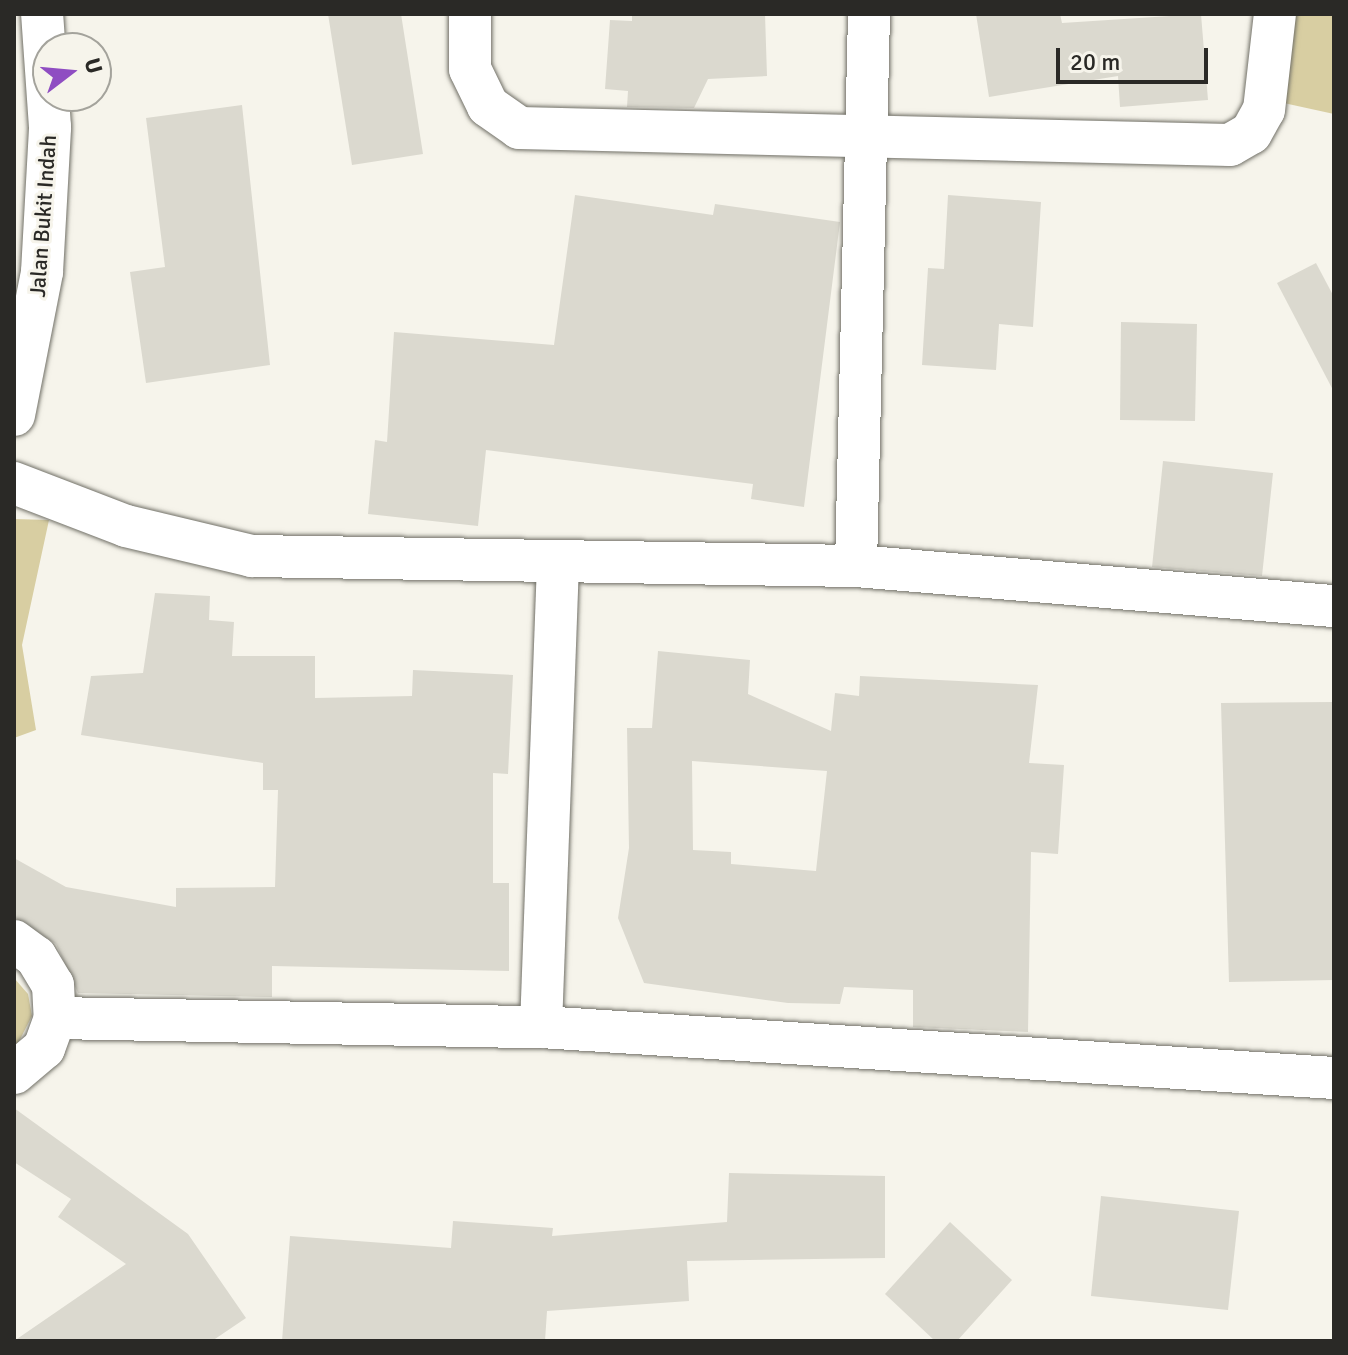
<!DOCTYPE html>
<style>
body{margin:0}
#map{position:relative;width:1348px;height:1355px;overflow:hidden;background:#f6f4eb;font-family:Signika,sans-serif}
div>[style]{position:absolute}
.green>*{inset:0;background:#d8cea2}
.building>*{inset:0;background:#dbd9cf}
.roads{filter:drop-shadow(0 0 2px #717067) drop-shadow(0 0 2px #717067)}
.street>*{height:42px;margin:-21px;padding:0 21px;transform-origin:21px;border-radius:21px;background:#fff}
span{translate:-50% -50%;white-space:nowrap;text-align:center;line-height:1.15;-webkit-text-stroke:6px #f6f4eb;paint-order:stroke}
.street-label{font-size:22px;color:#2a2926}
.frame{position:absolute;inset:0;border:16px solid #2a2926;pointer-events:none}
.north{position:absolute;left:32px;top:32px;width:80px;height:80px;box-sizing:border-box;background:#f6f4eb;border:2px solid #a4a39c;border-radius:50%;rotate:74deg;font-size:22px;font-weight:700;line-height:32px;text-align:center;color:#2a2926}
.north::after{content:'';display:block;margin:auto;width:28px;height:36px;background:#8f4dc2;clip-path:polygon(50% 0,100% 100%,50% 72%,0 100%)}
.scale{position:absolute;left:1056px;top:48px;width:152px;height:36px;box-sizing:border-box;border:4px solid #2a2926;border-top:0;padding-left:10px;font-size:24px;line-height:28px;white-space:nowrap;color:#2a2926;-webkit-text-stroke:6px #f6f4eb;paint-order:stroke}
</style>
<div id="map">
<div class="green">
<div style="clip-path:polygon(1265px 14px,1334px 14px,1334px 114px,1261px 98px)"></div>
<div style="clip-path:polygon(14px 519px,49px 520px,22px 645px,36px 730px,14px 738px)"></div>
<div style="clip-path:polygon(14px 978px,28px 994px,32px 1016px,14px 1051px)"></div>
</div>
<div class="building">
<div style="clip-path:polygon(328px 14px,401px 14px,423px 154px,352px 165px)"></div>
<div style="clip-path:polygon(632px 14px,765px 14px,767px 76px,708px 79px,694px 108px,627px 107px,628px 91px,605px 89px,610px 20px,632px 21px)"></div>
<div style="clip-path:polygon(976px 14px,1060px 14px,1062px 23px,1201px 14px,1208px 100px,1120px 107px,1118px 76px,989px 97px)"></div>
<div style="clip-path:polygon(242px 105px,270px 365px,146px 383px,130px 272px,165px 267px,146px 118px)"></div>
<div style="clip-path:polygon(575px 195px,713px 215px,715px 204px,840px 222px,804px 507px,751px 499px,753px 484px,486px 450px,478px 526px,368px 514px,375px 440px,387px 442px,394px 332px,554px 345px)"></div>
<div style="clip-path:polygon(948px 195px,1041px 202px,1033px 327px,999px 324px,996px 370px,922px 365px,928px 268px,944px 269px)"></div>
<div style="clip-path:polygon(1316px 263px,1334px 297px,1334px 392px,1277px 283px)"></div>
<div style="clip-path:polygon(1121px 322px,1197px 324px,1195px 421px,1120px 420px)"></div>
<div style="clip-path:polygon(1163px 461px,1273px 473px,1262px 576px,1152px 567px)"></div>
<div style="clip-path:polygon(155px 593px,210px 596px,209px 620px,234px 622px,232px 656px,315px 656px,315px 698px,412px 696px,413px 670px,513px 675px,508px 774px,493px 773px,493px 883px,509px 883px,509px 971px,272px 966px,272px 997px,78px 993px,56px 944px,14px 917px,14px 858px,66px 887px,176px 907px,176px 888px,275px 887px,278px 790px,263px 790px,263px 763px,81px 735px,91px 676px,143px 673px)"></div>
<div style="clip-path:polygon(evenodd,658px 651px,750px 660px,748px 694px,831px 731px,835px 693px,859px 696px,860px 676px,1038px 685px,1029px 763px,1064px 765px,1058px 854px,1031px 852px,1028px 1032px,913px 1027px,913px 990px,844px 987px,840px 1004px,788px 1003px,644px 983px,618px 918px,629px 848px,627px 728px,652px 728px,658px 651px,692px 761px,827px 771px,816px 871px,731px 864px,731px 852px,693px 850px,692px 761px)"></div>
<div style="clip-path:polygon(1333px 702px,1334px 980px,1229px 982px,1221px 703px)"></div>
<div style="clip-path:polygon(14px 1108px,188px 1234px,246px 1318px,212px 1341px,14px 1341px,126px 1264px,58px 1217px,71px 1199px,14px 1162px)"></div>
<div style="clip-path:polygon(729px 1173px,885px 1176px,885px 1258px,687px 1261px,689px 1301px,547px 1311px,545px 1341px,282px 1341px,290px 1236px,451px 1248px,453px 1221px,553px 1228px,552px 1236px,727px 1222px)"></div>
<div style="clip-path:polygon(1101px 1196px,1239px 1211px,1228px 1310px,1091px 1296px)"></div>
<div style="clip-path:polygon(950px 1222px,1012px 1280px,957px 1341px,935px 1341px,885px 1294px)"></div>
</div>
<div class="roads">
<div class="street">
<div style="left:470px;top:14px;width:55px;rotate:90deg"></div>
<div style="left:470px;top:69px;width:41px;rotate:64.1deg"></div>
<div style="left:488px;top:106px;width:38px;rotate:35deg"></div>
<div style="left:519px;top:128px;width:711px;rotate:1.37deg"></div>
<div style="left:1230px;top:145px;width:24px;rotate:-30deg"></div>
<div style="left:1251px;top:133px;width:26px;rotate:-61deg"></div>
<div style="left:1264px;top:110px;width:97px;rotate:-83.5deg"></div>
<div style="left:14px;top:415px;width:146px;rotate:-78.9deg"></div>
<div style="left:42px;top:272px;width:145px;rotate:-86.8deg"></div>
<div style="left:50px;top:127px;width:113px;rotate:-94deg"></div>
<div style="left:14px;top:483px;width:120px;rotate:21deg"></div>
<div style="left:126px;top:526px;width:130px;rotate:13.4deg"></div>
<div style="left:252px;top:556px;width:604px;rotate:0.95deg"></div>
<div style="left:856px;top:566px;width:480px;rotate:4.8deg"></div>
<div style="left:856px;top:566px;width:552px;rotate:-88.65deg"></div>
<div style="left:14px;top:941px;width:27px;rotate:36deg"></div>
<div style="left:36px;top:957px;width:33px;rotate:59deg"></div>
<div style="left:53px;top:985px;width:33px;rotate:87deg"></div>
<div style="left:55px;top:1018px;width:32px;rotate:110deg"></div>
<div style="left:44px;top:1048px;width:39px;rotate:140deg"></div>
<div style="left:55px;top:1018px;width:486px;rotate:1.1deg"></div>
<div style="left:541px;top:1027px;width:795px;rotate:3.68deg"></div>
<div style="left:541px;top:1027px;width:461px;rotate:-87.9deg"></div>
</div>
</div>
<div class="street-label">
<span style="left:43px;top:216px;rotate:-86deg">Jalan Bukit Indah</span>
</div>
<div class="frame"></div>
<div class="north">U</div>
<div class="scale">20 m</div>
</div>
